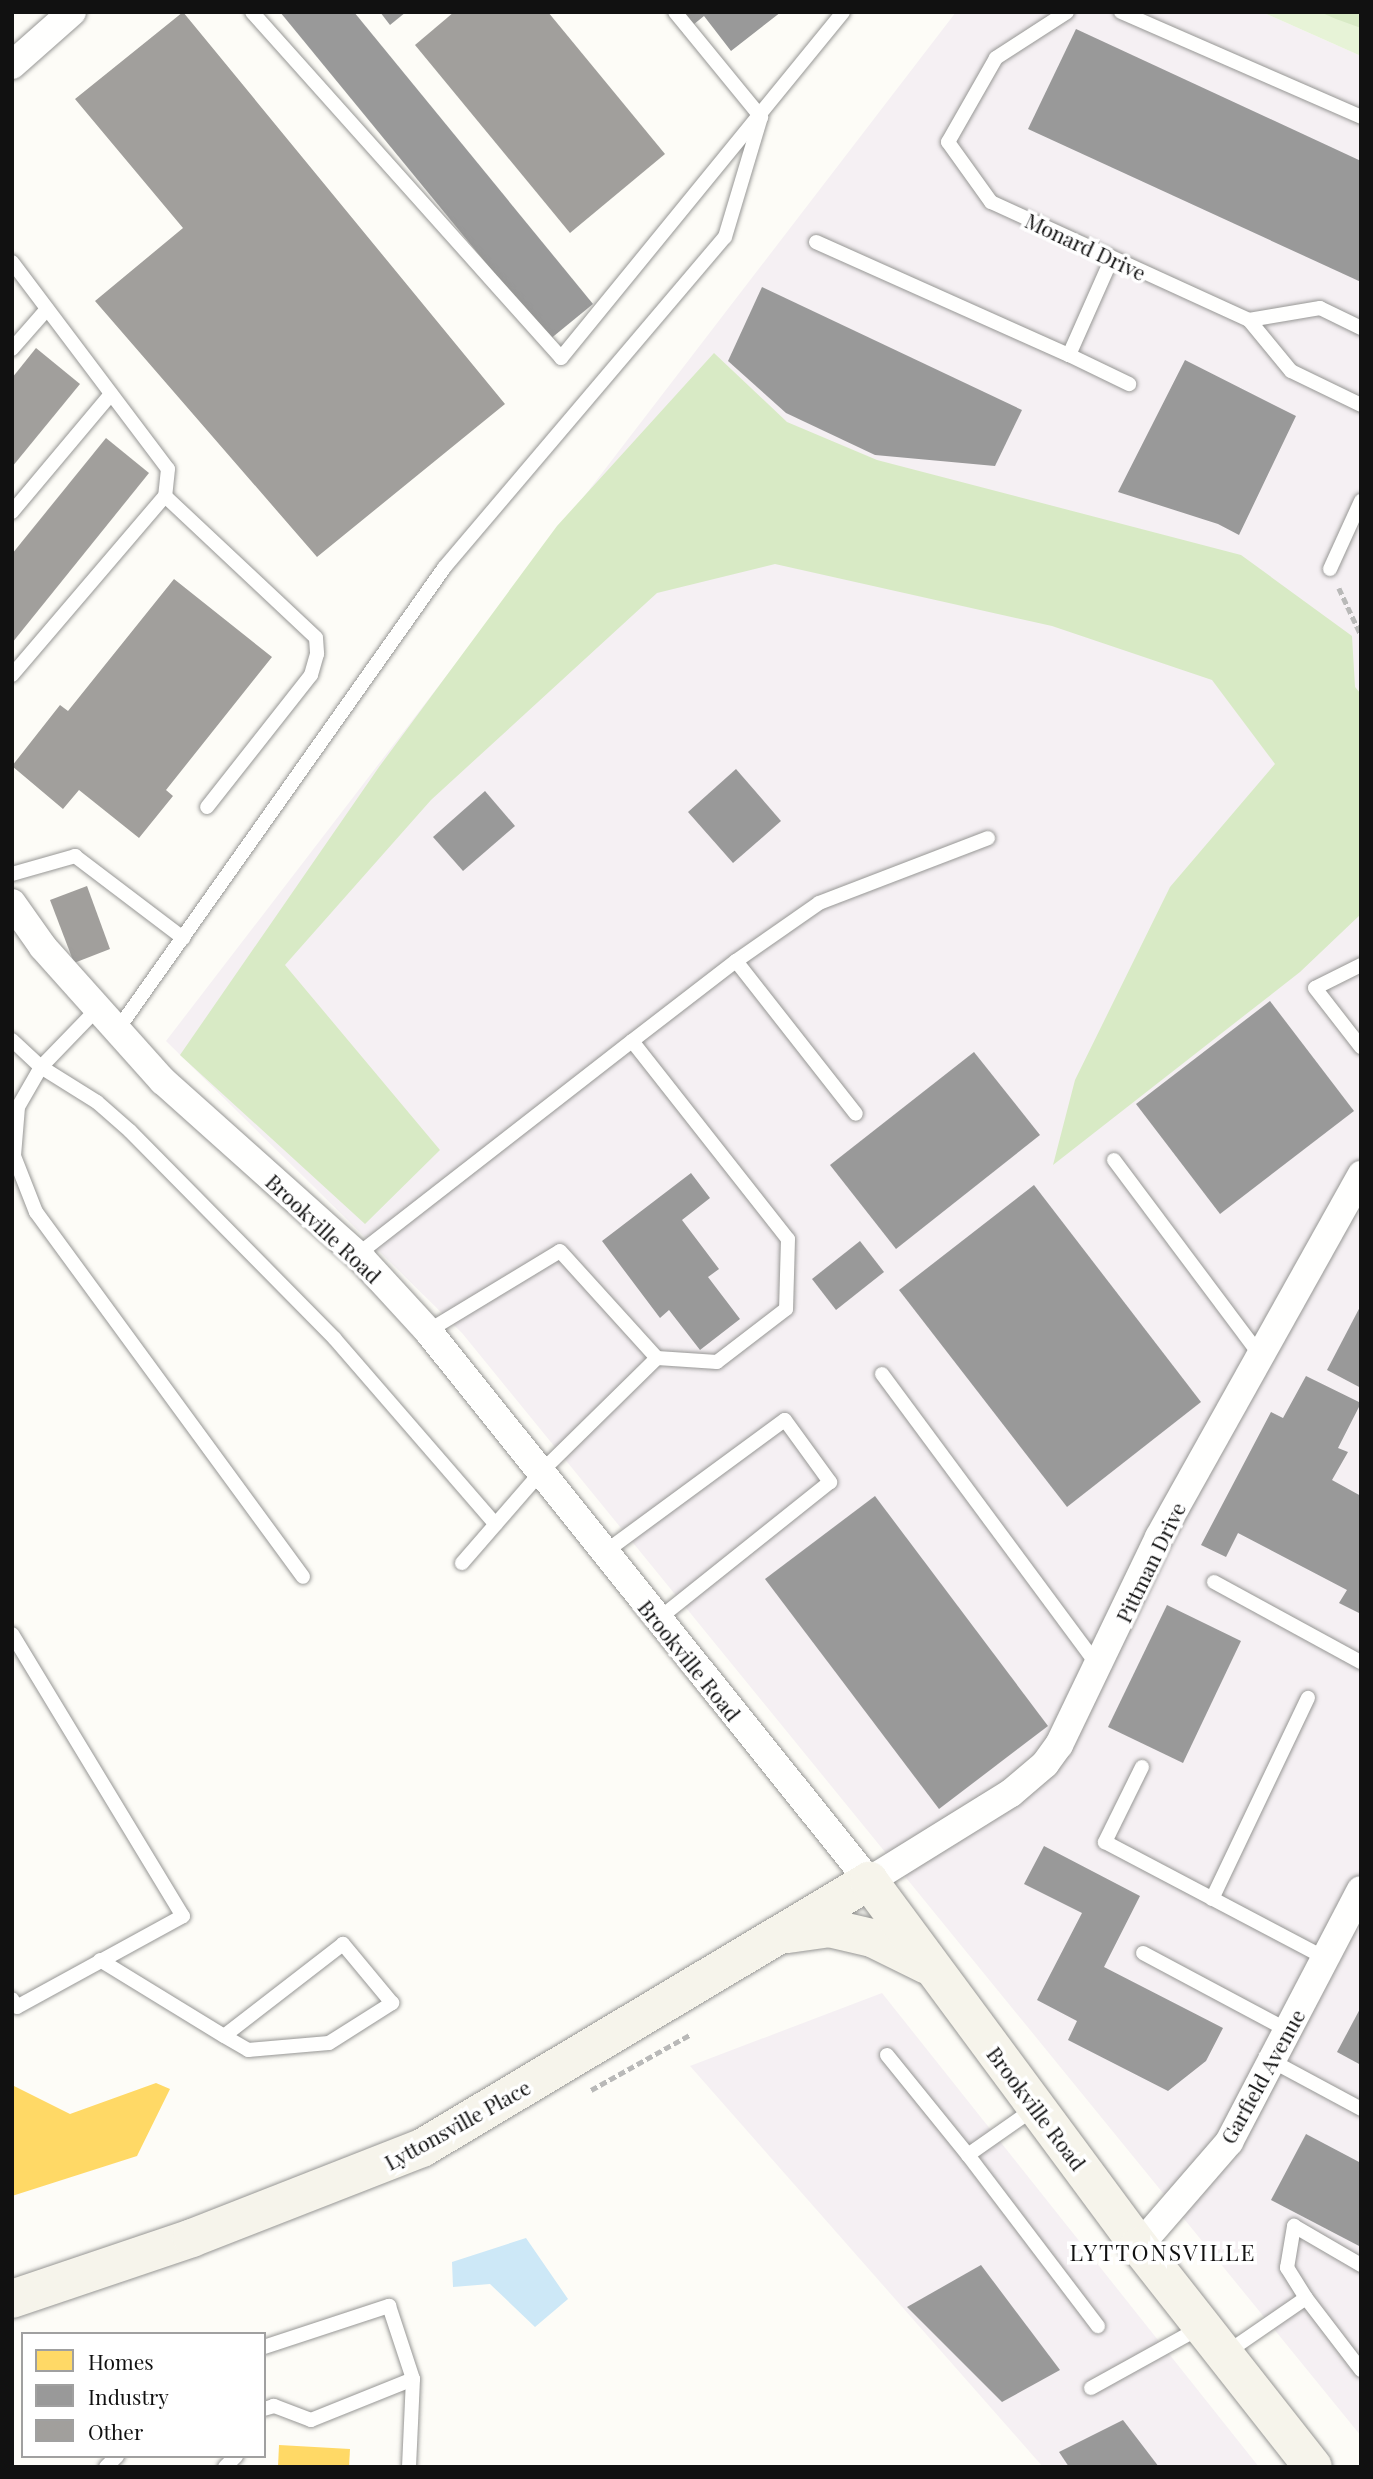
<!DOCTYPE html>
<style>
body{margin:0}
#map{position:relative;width:1373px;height:2479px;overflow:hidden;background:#fdfcf7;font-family:"Playfair Display",serif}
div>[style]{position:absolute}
.industrial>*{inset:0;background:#f5f0f3}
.green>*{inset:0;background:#e7f3d7}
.forest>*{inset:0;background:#d8eac5}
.water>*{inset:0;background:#cde8f7}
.homes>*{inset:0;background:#ffd966}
.industry>*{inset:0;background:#999}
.building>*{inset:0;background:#a19f9c}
.path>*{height:4.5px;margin-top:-2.25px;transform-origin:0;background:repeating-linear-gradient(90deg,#b9b9b8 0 7px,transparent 0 10.5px)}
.roads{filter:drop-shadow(0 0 2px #979795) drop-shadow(0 0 2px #979795)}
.lane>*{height:14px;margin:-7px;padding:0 7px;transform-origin:7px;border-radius:7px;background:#fffffe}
.street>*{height:28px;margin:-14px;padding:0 14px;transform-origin:14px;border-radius:14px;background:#fffffe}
.secondary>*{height:38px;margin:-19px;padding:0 19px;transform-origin:19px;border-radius:19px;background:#f6f4eb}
span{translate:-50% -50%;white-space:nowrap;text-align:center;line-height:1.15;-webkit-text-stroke:7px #fff;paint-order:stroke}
.street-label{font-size:21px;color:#111}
.neighbourhood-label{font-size:23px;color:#111;letter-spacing:2px}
.frame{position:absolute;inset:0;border:14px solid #111;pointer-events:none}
.legend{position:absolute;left:21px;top:2332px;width:245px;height:126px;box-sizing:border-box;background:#fff;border:2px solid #a0a0a0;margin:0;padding:9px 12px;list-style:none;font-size:21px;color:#111}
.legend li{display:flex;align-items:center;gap:14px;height:35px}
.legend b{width:35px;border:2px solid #a0a0a0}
</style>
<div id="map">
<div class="industrial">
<div style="clip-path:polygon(956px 12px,1262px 12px,1361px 56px,1361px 2436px,462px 1333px,166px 1041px)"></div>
<div style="clip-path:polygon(882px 1993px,1259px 2467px,1043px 2467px,690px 2066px)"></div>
</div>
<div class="green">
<div style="clip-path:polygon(1262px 12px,1361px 12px,1361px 56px)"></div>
</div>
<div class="forest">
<div style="clip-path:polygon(1320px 12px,1361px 12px,1361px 28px,1336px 19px)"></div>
<div style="clip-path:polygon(714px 353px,787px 422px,877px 460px,1241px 555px,1352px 636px,1355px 687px,1361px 694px,1361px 914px,1300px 972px,1053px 1165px,1075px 1080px,1170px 887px,1275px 764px,1212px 680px,1052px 626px,775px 564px,657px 593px,431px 800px,285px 965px,440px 1150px,365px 1224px,180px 1055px,379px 767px,557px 526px)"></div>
</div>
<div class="water">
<div style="clip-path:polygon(526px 2238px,568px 2299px,535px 2327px,490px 2284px,453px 2287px,452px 2262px)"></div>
</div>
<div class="homes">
<div style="clip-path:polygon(156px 2083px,170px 2089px,137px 2156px,12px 2196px,12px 2085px,70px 2114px)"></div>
<div style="clip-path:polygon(279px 2445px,350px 2449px,349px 2467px,278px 2467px)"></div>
</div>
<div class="industry">
<div style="clip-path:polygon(280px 12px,354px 12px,593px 304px,549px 340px)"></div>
<div style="clip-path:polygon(380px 12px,406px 12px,390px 25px)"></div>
<div style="clip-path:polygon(667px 12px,781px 12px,731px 51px,704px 16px,683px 33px)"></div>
<div style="clip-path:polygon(1076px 29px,1361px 161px,1361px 282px,1028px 129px)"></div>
<div style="clip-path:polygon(762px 287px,1022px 410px,995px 466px,875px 455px,786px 413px,728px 361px)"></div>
<div style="clip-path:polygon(1185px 360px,1296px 416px,1239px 535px,1218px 524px,1118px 492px)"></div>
<div style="clip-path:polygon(736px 769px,781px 821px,733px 863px,688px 812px)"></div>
<div style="clip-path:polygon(485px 791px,515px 826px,463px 871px,433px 837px)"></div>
<div style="clip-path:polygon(1270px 1001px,1354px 1111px,1220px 1214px,1136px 1104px)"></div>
<div style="clip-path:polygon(974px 1052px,1040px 1135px,896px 1249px,830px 1165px)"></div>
<div style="clip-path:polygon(691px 1173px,710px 1198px,682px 1220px,719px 1269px,708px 1277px,740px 1319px,700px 1350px,669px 1310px,660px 1318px,602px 1241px)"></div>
<div style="clip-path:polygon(1034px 1185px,1201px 1402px,1067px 1507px,899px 1290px)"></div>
<div style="clip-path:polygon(860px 1241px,884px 1272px,836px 1310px,812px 1279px)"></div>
<div style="clip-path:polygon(1361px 1305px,1361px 1388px,1327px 1370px)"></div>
<div style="clip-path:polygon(1306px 1376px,1361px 1403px,1338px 1448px,1348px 1452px,1332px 1480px,1361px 1496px,1361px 1614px,1339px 1603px,1347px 1590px,1238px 1533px,1226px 1557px,1201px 1545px,1271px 1412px,1283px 1418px)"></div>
<div style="clip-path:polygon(875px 1496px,1048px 1726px,939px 1809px,765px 1579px)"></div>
<div style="clip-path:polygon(1167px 1605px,1241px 1641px,1183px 1763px,1108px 1727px)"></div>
<div style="clip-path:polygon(1044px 1846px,1140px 1896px,1104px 1967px,1223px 2028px,1206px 2061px,1168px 2091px,1068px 2040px,1077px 2021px,1037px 2000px,1082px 1913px,1024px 1884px)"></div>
<div style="clip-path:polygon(1361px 2007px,1361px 2065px,1337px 2052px)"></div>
<div style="clip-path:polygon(1306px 2134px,1361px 2163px,1361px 2247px,1271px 2200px)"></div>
<div style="clip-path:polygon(981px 2265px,1060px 2370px,1002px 2402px,907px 2307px)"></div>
<div style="clip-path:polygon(1123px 2420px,1159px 2467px,1069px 2467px,1059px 2452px)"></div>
</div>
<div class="building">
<div style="clip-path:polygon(183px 12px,505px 404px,317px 557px,95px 301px,183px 228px,75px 99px)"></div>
<div style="clip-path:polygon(454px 12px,548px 12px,665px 154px,570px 233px,415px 45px)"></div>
<div style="clip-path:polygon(36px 348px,80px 384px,12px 467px,12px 378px)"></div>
<div style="clip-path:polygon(106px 438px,149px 473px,12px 643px,12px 554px)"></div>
<div style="clip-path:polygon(174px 579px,272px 657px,166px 790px,173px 796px,139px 838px,79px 790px,63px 809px,12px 766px,60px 705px,68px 711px)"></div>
<div style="clip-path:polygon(87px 886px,110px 949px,74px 963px,50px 900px)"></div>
</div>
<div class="path">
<div style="left:1339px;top:588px;width:52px;rotate:64.9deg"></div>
<div style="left:591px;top:2090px;width:115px;rotate:-29.2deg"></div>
</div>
<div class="roads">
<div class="lane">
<div style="left:252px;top:12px;width:464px;rotate:48.2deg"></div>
<div style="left:561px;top:358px;width:446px;rotate:-50.8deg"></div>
<div style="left:675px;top:12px;width:136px;rotate:50.7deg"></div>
<div style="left:1067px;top:12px;width:85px;rotate:147.1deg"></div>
<div style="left:996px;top:58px;width:97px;rotate:119.7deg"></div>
<div style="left:948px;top:142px;width:74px;rotate:54.4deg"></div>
<div style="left:991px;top:202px;width:284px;rotate:24.6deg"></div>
<div style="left:1249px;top:320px;width:66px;rotate:50.5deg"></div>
<div style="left:1291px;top:371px;width:78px;rotate:25.9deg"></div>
<div style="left:1121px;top:12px;width:262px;rotate:23.6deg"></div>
<div style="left:816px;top:242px;width:277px;rotate:24.1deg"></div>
<div style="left:1069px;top:355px;width:106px;rotate:-66.1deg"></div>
<div style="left:12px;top:262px;width:259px;rotate:53deg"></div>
<div style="left:168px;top:469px;width:27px;rotate:96deg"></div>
<div style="left:1249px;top:320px;width:72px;rotate:-9.6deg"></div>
<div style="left:1320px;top:308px;width:46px;rotate:26deg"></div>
<div style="left:12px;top:349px;width:53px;rotate:-48.8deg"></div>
<div style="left:1069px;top:355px;width:67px;rotate:25.8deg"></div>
<div style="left:12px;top:512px;width:154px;rotate:-50deg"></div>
<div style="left:1330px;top:569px;width:75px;rotate:-65.5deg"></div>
<div style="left:12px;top:675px;width:235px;rotate:-49.5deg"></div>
<div style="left:165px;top:496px;width:207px;rotate:43.2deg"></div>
<div style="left:316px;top:638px;width:16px;rotate:86deg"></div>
<div style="left:317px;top:654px;width:22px;rotate:106deg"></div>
<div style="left:311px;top:675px;width:168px;rotate:128.2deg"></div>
<div style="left:12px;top:874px;width:66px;rotate:-15.9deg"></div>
<div style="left:75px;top:856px;width:136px;rotate:37.2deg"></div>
<div style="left:736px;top:961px;width:101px;rotate:-34.9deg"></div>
<div style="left:819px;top:903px;width:181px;rotate:-21deg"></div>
<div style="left:1361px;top:965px;width:51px;rotate:153.4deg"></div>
<div style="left:1315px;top:988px;width:75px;rotate:52.1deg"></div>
<div style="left:99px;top:1007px;width:83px;rotate:134deg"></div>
<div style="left:41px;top:1067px;width:46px;rotate:119.9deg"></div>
<div style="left:18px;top:1107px;width:49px;rotate:94.7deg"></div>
<div style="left:14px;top:1156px;width:60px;rotate:68.6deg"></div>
<div style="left:36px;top:1212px;width:452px;rotate:53.8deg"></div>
<div style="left:118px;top:1029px;width:565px;rotate:-54.73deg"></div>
<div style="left:444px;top:568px;width:434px;rotate:-49.7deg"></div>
<div style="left:725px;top:237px;width:125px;rotate:-73.3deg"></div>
<div style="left:12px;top:1040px;width:40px;rotate:43deg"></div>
<div style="left:41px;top:1067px;width:66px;rotate:32deg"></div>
<div style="left:97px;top:1102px;width:44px;rotate:41.3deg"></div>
<div style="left:130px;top:1131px;width:292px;rotate:45.4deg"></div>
<div style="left:335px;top:1339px;width:245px;rotate:49.1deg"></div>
<div style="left:632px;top:1041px;width:131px;rotate:-37.6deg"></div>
<div style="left:736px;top:961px;width:194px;rotate:51.9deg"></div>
<div style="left:1114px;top:1160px;width:242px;rotate:53.2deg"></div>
<div style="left:357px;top:1255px;width:348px;rotate:-37.9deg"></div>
<div style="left:632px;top:1041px;width:252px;rotate:51.8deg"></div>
<div style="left:788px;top:1239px;width:70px;rotate:91.6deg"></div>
<div style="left:786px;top:1309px;width:87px;rotate:142.5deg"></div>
<div style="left:717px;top:1362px;width:60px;rotate:-176.2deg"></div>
<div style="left:428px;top:1331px;width:154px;rotate:-31.2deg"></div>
<div style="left:560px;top:1251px;width:144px;rotate:47.8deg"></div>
<div style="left:657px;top:1358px;width:161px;rotate:135.5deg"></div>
<div style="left:542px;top:1471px;width:122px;rotate:131deg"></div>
<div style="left:882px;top:1374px;width:363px;rotate:53.5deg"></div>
<div style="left:605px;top:1552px;width:223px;rotate:-36.3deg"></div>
<div style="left:785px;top:1420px;width:77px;rotate:54deg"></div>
<div style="left:830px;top:1482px;width:221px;rotate:141.4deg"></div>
<div style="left:1214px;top:1582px;width:167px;rotate:28.6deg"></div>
<div style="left:12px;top:1634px;width:330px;rotate:58.8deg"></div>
<div style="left:183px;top:1916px;width:189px;rotate:151.3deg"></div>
<div style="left:17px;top:2007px;width:9px;rotate:-122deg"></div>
<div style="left:1142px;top:1767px;width:84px;rotate:116.3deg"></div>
<div style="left:1105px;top:1842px;width:249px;rotate:27.8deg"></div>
<div style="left:1212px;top:1899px;width:223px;rotate:-64.5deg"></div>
<div style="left:1143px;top:1953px;width:163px;rotate:28.1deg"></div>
<div style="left:100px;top:1960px;width:145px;rotate:31.5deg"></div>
<div style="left:224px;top:2036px;width:28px;rotate:30deg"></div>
<div style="left:248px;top:2050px;width:81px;rotate:-4.9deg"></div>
<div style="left:329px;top:2043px;width:75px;rotate:-32.4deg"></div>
<div style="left:392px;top:2003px;width:77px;rotate:-129.7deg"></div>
<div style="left:343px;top:1944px;width:150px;rotate:142.3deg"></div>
<div style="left:887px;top:2055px;width:129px;rotate:51deg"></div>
<div style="left:1272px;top:2061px;width:101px;rotate:28.3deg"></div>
<div style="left:1035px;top:2108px;width:82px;rotate:145deg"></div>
<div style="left:968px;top:2155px;width:215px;rotate:52.8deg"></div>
<div style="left:1306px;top:2298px;width:36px;rotate:-122deg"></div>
<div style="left:1287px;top:2268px;width:43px;rotate:-80.5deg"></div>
<div style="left:1294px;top:2226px;width:78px;rotate:30.2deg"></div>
<div style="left:264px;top:2347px;width:132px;rotate:-18.2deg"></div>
<div style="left:389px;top:2306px;width:77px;rotate:71.8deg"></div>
<div style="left:413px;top:2379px;width:110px;rotate:158.1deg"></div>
<div style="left:311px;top:2420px;width:40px;rotate:-159deg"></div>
<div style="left:274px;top:2406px;width:10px;rotate:163deg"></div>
<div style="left:1226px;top:2353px;width:97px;rotate:-34.5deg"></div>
<div style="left:1306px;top:2298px;width:91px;rotate:52.6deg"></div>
<div style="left:1091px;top:2388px;width:126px;rotate:-29deg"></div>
<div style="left:106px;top:2467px;width:16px;rotate:-45deg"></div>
<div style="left:225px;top:2467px;width:16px;rotate:-45deg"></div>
<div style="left:409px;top:2467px;width:88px;rotate:-87.4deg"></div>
</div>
<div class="street">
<div style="left:12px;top:65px;width:80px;rotate:-41.5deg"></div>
<div style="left:12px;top:903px;width:54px;rotate:54.8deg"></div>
<div style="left:43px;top:947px;width:180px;rotate:48.2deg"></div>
<div style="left:163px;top:1081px;width:267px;rotate:41.8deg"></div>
<div style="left:362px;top:1259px;width:98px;rotate:47.5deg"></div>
<div style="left:428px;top:1331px;width:705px;rotate:51.28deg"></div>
<div style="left:869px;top:1881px;width:167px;rotate:-31.8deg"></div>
<div style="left:1011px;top:1793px;width:45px;rotate:-40.5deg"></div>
<div style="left:1045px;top:1764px;width:24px;rotate:-54deg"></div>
<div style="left:1059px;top:1745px;width:231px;rotate:-64.3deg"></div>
<div style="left:1159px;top:1537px;width:415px;rotate:-60.8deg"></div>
<div style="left:1139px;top:2246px;width:138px;rotate:-49.1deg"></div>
<div style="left:1229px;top:2142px;width:284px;rotate:-62.4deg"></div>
</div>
<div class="secondary">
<div style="left:788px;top:1934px;width:41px;rotate:-8.3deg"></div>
<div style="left:829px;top:1928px;width:44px;rotate:13.1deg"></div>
<div style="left:872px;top:1938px;width:61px;rotate:26.1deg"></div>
<div style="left:12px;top:2299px;width:190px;rotate:-18.7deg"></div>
<div style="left:192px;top:2238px;width:247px;rotate:-21.4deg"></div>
<div style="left:422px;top:2148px;width:521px;rotate:-30.85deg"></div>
<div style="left:869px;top:1881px;width:454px;rotate:53.5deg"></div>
<div style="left:1139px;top:2246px;width:281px;rotate:51.8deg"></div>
</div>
</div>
<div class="street-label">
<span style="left:1086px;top:246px;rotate:25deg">Monard Drive</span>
<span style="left:324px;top:1228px;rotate:43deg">Brookville Road</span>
<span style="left:1150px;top:1562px;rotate:-64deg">Pittman Drive</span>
<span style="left:690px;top:1660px;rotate:51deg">Brookville Road</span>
<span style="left:1262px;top:2076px;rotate:-61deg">Garfield Avenue</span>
<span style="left:1037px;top:2108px;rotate:53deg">Brookville Road</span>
<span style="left:457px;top:2124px;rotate:-29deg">Lyttonsville Place</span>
</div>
<div class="neighbourhood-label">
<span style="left:1163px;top:2252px">LYTTONSVILLE</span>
</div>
<div class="frame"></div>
<ul class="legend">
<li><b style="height:19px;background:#ffd966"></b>Homes</li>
<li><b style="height:19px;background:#999"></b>Industry</li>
<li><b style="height:19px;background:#a19f9c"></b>Other</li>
</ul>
</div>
